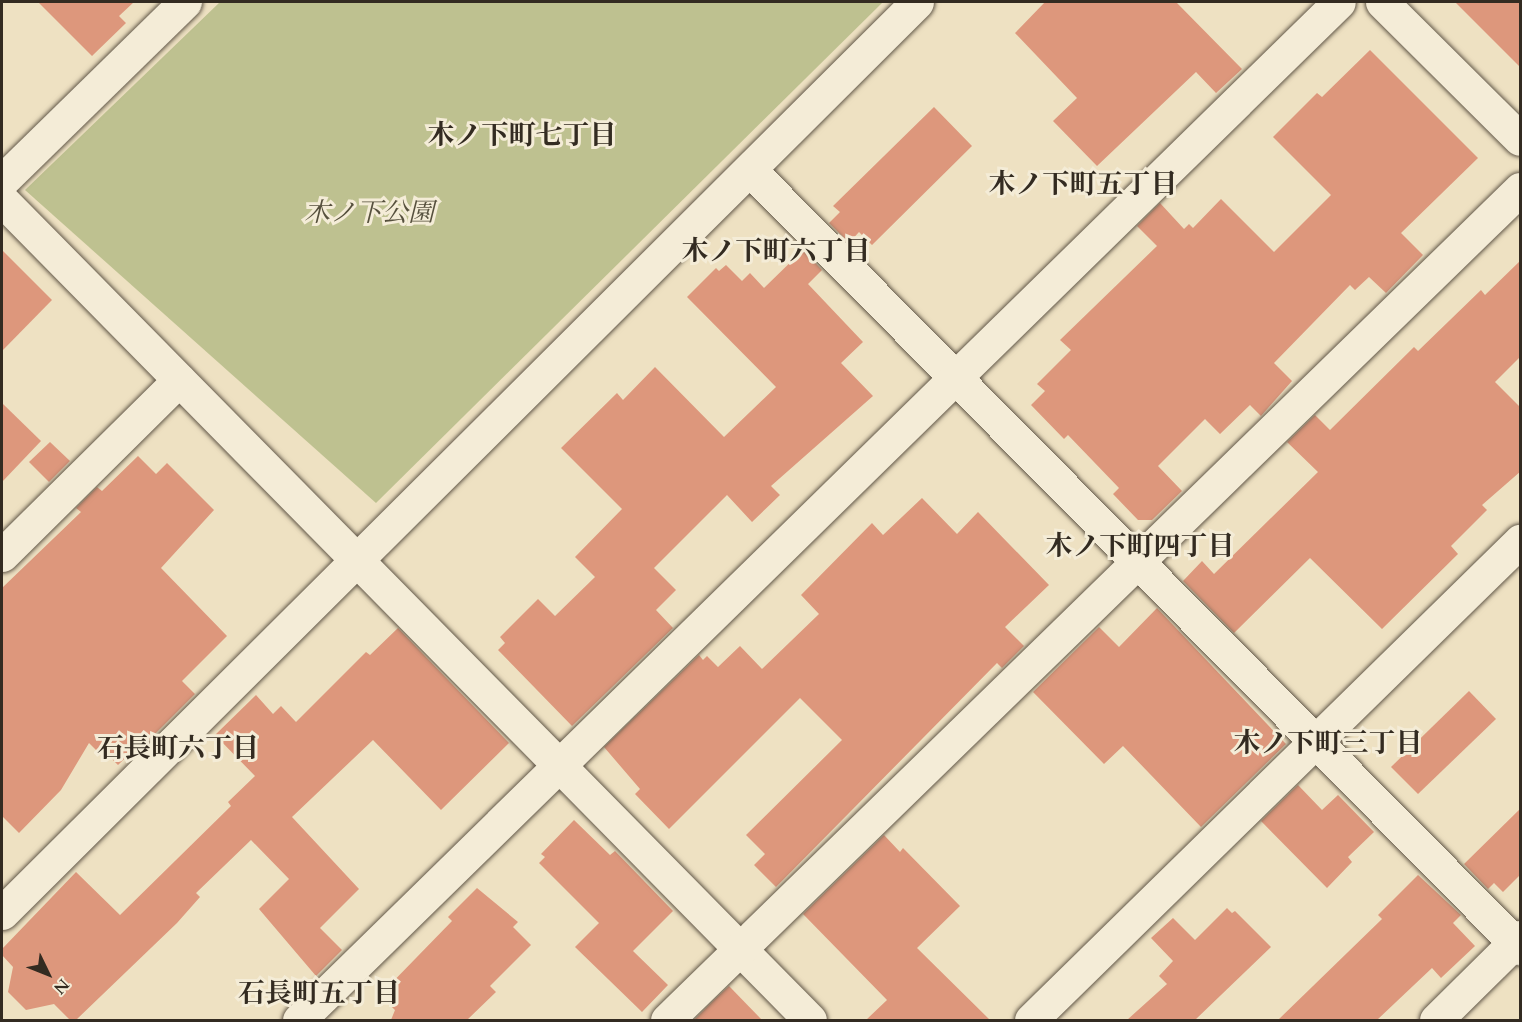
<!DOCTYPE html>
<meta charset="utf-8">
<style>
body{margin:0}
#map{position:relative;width:1522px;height:1022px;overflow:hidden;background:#eee1c2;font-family:Cardo,"Noto Serif JP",serif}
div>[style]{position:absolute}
.green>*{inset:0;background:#bec190}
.building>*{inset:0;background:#dd977c}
.roads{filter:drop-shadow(0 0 2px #625849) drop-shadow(0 0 2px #625849)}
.minor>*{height:33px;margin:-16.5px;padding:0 16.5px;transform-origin:16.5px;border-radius:16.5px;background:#f4ecd7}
.tertiary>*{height:33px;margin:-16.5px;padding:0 16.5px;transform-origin:16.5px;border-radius:16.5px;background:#f4ecd7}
span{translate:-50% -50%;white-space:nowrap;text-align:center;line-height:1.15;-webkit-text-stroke:6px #f4ecd7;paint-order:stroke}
.park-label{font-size:26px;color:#56503d;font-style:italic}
.neighbourhood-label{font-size:27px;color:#332b21;font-weight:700}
.frame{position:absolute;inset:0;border:3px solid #332b21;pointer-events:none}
.north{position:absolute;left:18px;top:944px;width:60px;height:60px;-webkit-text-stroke:4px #f4ecd7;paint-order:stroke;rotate:133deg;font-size:16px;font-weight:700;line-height:24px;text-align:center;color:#332b21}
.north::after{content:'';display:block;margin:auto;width:21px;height:27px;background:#332b21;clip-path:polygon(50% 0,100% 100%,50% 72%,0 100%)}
</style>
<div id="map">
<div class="green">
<div style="clip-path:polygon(220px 2px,883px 2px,376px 503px,25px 190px)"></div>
</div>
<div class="building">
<div style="clip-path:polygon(38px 2px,134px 2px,119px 16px,126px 23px,92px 56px)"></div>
<div style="clip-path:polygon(1045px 2px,1176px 2px,1242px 69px,1216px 93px,1196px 72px,1097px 166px,1053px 121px,1077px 98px,1015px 33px)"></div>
<div style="clip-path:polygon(1455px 2px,1521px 2px,1521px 68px)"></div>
<div style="clip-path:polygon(1370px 50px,1478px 158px,1401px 233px,1423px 255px,1386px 293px,1369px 277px,1355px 290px,1350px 285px,1274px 363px,1292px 381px,1261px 416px,1250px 405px,1220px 434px,1205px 419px,1158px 466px,1182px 491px,1152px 520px,1138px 520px,1113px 494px,1119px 488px,1068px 435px,1064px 439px,1031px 405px,1045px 391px,1037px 384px,1071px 350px,1060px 340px,1157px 246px,1137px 226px,1160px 203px,1184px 229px,1189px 224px,1193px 228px,1221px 199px,1274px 252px,1331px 195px,1273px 137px,1317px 93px,1322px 97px)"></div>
<div style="clip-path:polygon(934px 107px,972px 146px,872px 245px,859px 232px,849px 243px,829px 223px,840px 212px,833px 206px)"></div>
<div style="clip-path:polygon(2px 250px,52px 300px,2px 351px)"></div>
<div style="clip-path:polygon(803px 250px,822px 270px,808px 284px,863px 342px,841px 363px,873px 396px,771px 486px,780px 495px,752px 522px,727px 495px,654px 568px,676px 590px,656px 610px,673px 628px,572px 726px,498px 650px,505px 643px,500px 637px,538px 599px,555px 616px,595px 577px,575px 557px,622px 509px,561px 448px,617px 393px,623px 400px,655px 367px,724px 437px,776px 387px,687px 297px,716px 268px,719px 271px,726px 265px,742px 281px,750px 273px,764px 288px)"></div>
<div style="clip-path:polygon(1521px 260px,1521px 356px,1495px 382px,1521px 408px,1521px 471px,1482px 505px,1487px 510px,1451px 546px,1458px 554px,1382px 629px,1310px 558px,1234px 633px,1183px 581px,1202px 561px,1214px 574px,1318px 472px,1287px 442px,1315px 415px,1330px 430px,1414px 347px,1418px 351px,1481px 290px,1485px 295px)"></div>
<div style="clip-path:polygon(2px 403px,41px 441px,2px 482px)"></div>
<div style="clip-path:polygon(50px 442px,70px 461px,49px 482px,29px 462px)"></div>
<div style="clip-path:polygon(138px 456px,156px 474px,167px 463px,214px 510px,161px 568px,227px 636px,182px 681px,195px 694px,144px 745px,142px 742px,118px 765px,110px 757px,107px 761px,89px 743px,61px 790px,19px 833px,2px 816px,2px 588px,81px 512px,76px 508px,97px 487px,102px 491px)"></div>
<div style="clip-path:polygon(922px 498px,957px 534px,978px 512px,1049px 585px,1005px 627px,1024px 646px,1002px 668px,997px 663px,776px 887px,754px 865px,765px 854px,746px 835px,842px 740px,800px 698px,669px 829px,635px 794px,640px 789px,604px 747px,699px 655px,703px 660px,707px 656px,718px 667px,740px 646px,762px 669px,819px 614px,801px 595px,872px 523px,883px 535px)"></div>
<div style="clip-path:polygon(1157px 608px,1286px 744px,1201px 827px,1123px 746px,1104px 764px,1033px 692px,1099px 627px,1119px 647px)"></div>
<div style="clip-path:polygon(398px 628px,509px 743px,441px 810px,373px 740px,292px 817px,359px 889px,320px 928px,342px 950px,316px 976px,259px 909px,289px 879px,251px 840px,196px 893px,200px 897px,177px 923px,76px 1020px,70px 1020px,54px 1004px,26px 1010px,8px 992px,13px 967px,2px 955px,2px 949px,76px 872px,120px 915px,231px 806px,228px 802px,255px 776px,215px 735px,256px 695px,273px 714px,281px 706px,296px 722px,366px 652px,370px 655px)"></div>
<div style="clip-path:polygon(1469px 691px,1496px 719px,1418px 794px,1391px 767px)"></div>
<div style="clip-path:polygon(1298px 785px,1322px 810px,1338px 795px,1374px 832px,1348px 857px,1352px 862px,1327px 888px,1261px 821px)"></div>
<div style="clip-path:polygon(1521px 808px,1521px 874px,1503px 892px,1494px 883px,1488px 889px,1464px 864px)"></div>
<div style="clip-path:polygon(574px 820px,610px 855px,615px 851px,673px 911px,633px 951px,668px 985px,642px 1012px,575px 947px,599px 923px,539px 863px,545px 857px,541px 854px)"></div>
<div style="clip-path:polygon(884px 835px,900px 852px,903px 848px,960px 906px,917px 948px,990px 1020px,866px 1020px,887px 1000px,803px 914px)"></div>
<div style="clip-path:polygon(1418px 875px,1461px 915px,1453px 923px,1475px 946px,1441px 978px,1432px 968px,1377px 1020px,1278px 1020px,1382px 919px,1378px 915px)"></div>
<div style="clip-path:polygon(477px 888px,518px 922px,513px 927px,531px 945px,490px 986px,496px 992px,467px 1020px,391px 1020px,395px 1010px,380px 995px,452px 921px,448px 917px)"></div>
<div style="clip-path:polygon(1227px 908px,1232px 913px,1235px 911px,1271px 947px,1195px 1020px,1127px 1020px,1167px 984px,1159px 976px,1173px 961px,1151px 938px,1173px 918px,1195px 940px)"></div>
<div style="clip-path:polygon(729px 986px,762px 1020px,694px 1020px,715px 999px)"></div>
</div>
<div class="roads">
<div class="minor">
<div style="left:750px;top:170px;width:1095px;rotate:45.3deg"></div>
<div style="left:2px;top:181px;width:256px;rotate:-44.4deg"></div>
<div style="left:2px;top:200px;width:1151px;rotate:45.42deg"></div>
<div style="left:2px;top:555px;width:249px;rotate:-44.7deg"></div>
<div style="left:2px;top:913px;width:1291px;rotate:-44.87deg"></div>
<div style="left:299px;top:1020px;width:1455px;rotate:-44.39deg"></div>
<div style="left:667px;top:1020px;width:1191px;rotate:-44.25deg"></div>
<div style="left:1031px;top:1020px;width:685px;rotate:-44.41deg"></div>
<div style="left:1436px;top:1020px;width:118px;rotate:-44.7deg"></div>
</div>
<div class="tertiary">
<div style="left:1382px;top:2px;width:194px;rotate:44.8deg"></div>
</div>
</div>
<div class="park-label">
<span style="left:369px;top:213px">木ノ下公園</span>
</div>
<div class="neighbourhood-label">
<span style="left:522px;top:136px">木ノ下町七丁目</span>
<span style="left:1083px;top:185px">木ノ下町五丁目</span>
<span style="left:776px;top:252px">木ノ下町六丁目</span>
<span style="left:1140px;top:547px">木ノ下町四丁目</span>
<span style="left:1328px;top:744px">木ノ下町三丁目</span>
<span style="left:178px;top:749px">石長町六丁目</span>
<span style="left:319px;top:994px">石長町五丁目</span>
</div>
<div class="frame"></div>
<div class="north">N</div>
</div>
